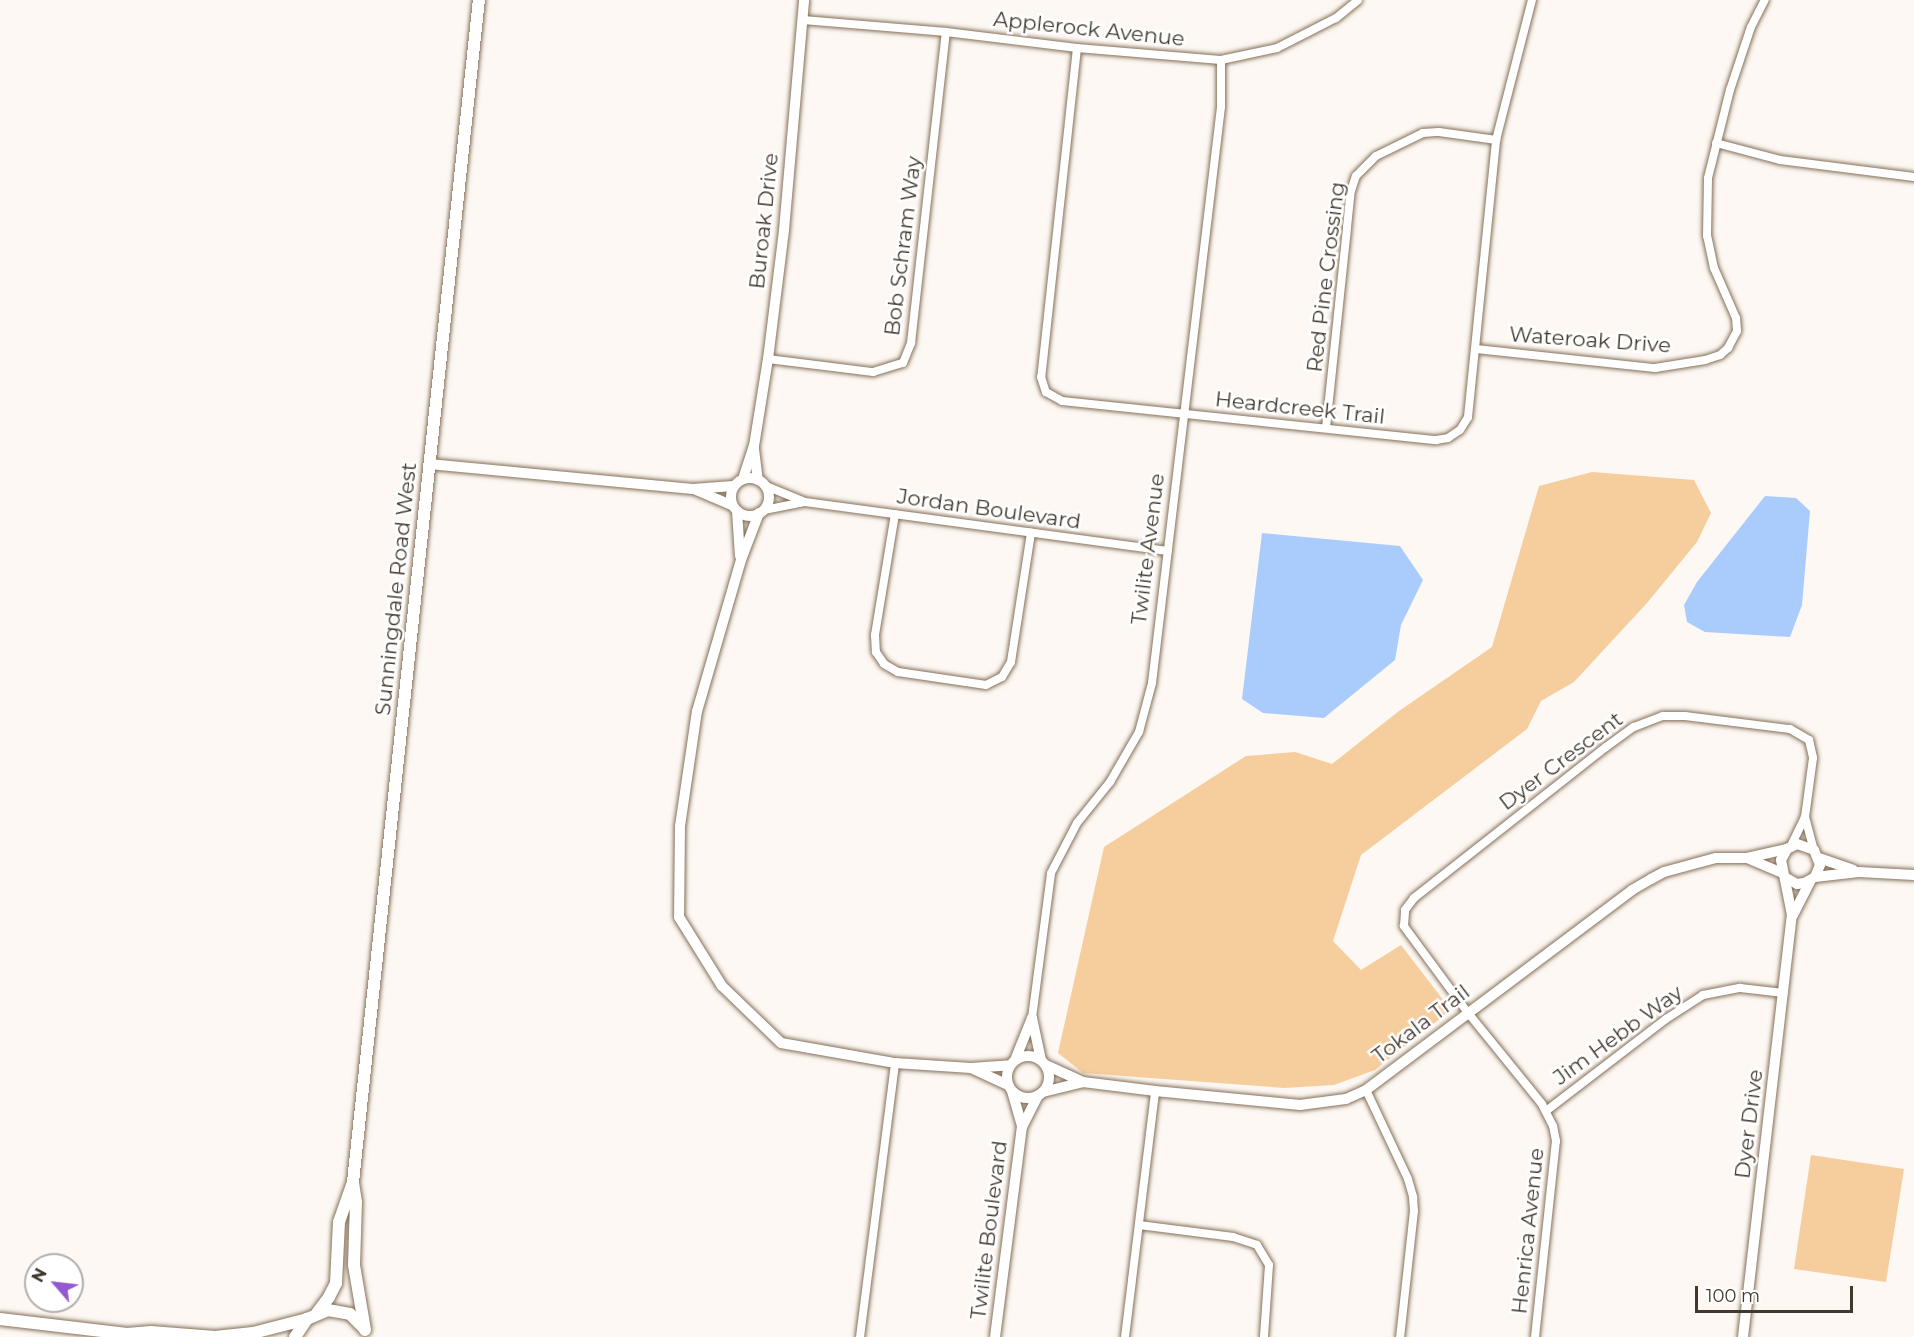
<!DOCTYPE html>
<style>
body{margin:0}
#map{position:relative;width:1914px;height:1337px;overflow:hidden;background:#fdf8f3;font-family:Montserrat,sans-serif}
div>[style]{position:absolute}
.green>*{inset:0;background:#f6cd9c}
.water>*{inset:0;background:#aaccfc}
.roads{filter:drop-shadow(0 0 2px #857058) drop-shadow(0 0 2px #857058)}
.minor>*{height:8px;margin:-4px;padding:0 4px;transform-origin:4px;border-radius:4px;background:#fff}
.tertiary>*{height:10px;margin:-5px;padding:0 5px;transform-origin:5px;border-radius:5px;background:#fff}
.tertiary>.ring{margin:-5px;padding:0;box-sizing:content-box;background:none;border:10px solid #fff;border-radius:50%}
.secondary>*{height:12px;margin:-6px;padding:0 6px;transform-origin:6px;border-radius:6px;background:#fff}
span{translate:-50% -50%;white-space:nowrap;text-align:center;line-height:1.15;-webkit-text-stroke:5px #fff;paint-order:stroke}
.street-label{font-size:21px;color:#41382e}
.north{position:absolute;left:24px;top:1253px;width:60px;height:60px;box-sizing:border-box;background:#fff;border:2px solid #b3afab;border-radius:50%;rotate:298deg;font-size:16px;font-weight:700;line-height:24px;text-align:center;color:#41382e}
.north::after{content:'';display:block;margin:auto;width:21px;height:27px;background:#9259d0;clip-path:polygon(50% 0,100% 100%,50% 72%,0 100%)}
.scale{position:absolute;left:1695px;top:1286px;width:158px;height:27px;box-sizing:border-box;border:3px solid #41382e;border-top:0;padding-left:8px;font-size:18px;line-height:21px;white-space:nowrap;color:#41382e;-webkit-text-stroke:4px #fff;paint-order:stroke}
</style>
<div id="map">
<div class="green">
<div style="clip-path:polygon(1592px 472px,1694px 480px,1711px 513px,1697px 542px,1647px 603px,1574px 682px,1541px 701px,1527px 729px,1361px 855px,1333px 941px,1361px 970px,1401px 945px,1451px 1010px,1375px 1070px,1334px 1085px,1284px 1088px,1083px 1073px,1058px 1053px,1104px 847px,1246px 756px,1295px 752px,1332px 764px,1399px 711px,1492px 647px,1539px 486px)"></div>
<div style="clip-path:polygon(1811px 1155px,1904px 1169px,1886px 1282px,1794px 1269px)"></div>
</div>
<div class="water">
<div style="clip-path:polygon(1765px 496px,1796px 498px,1810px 511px,1802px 605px,1790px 637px,1705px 632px,1687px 622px,1684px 605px,1697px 582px)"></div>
<div style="clip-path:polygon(1262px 533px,1400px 546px,1423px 580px,1401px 625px,1395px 660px,1324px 718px,1263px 713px,1242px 699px)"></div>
</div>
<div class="roads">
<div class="minor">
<div style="left:803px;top:20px;width:144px;rotate:4.8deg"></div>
<div style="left:946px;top:32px;width:132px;rotate:7deg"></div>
<div style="left:1077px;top:48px;width:144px;rotate:4.8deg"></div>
<div style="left:1221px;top:60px;width:57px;rotate:-12.1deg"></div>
<div style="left:1277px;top:48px;width:66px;rotate:-27deg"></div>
<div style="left:1336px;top:18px;width:28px;rotate:-39deg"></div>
<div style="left:1077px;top:48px;width:331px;rotate:96.2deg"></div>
<div style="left:1041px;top:377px;width:16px;rotate:72deg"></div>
<div style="left:1046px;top:392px;width:18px;rotate:29deg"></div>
<div style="left:1062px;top:401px;width:376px;rotate:6deg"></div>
<div style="left:1436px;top:440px;width:12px;rotate:-9deg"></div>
<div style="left:1448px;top:438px;width:14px;rotate:-34deg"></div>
<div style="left:1460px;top:430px;width:15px;rotate:-58deg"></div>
<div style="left:1468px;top:417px;width:278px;rotate:-84.2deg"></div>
<div style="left:1496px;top:140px;width:145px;rotate:-75.6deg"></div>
<div style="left:1716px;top:143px;width:66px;rotate:14.9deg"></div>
<div style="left:1780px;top:160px;width:135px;rotate:7.2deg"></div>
<div style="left:1476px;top:349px;width:180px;rotate:6.1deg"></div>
<div style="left:1655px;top:368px;width:51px;rotate:-9.1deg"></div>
<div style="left:1705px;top:360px;width:16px;rotate:-18deg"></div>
<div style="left:1720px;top:355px;width:11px;rotate:-41deg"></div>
<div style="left:1728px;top:348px;width:19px;rotate:-62deg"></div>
<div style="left:1737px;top:331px;width:13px;rotate:-94deg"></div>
<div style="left:1736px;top:318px;width:55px;rotate:-113.7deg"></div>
<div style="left:1714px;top:268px;width:33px;rotate:-102deg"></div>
<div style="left:1707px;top:236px;width:58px;rotate:-89deg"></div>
<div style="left:1708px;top:178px;width:91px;rotate:-76deg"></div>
<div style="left:1730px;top:90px;width:66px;rotate:-71.6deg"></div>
<div style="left:1751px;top:27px;width:30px;rotate:-63deg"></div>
<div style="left:768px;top:359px;width:106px;rotate:7.1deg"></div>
<div style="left:873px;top:372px;width:31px;rotate:-17deg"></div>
<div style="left:903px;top:363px;width:22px;rotate:-68deg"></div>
<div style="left:911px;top:343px;width:313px;rotate:-83.6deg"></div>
<div style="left:1326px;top:428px;width:202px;rotate:-84deg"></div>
<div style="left:1347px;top:227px;width:36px;rotate:-84deg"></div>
<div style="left:1351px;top:191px;width:16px;rotate:-72deg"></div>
<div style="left:1356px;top:176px;width:28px;rotate:-45deg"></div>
<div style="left:1376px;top:156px;width:52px;rotate:-26.1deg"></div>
<div style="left:1423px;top:133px;width:16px;rotate:-4deg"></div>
<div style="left:1439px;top:132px;width:58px;rotate:8deg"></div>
<div style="left:766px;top:486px;width:42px;rotate:22.3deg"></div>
<div style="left:805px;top:502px;width:366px;rotate:7.7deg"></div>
<div style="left:764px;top:510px;width:41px;rotate:-11.3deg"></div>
<div style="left:895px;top:514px;width:123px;rotate:99.4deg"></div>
<div style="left:875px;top:635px;width:17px;rotate:87deg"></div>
<div style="left:876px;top:652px;width:14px;rotate:56deg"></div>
<div style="left:884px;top:664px;width:16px;rotate:30deg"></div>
<div style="left:898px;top:672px;width:89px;rotate:8.4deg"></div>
<div style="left:986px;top:685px;width:18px;rotate:-27deg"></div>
<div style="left:1002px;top:677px;width:17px;rotate:-59deg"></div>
<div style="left:1011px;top:662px;width:131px;rotate:-81.2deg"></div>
<div style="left:1805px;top:817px;width:34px;rotate:75deg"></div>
<div style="left:1032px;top:1018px;width:146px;rotate:-82.5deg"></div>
<div style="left:1051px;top:873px;width:56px;rotate:-62.5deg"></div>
<div style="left:1077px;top:823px;width:53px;rotate:-51.2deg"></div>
<div style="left:1110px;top:782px;width:58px;rotate:-59.9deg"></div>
<div style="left:1139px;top:732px;width:51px;rotate:-75.1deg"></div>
<div style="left:1152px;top:683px;width:580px;rotate:-83.17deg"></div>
<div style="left:1221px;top:107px;width:47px;rotate:-90deg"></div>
<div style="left:1366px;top:1090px;width:98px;rotate:64.7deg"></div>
<div style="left:1408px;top:1179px;width:19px;rotate:74deg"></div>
<div style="left:1413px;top:1197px;width:14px;rotate:86deg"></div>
<div style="left:1414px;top:1211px;width:127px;rotate:96.3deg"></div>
<div style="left:1546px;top:1111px;width:151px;rotate:-37.5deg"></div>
<div style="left:1666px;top:1019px;width:44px;rotate:-33deg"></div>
<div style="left:1703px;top:995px;width:38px;rotate:-11deg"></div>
<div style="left:1740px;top:988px;width:44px;rotate:6.5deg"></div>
<div style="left:1139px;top:1225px;width:95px;rotate:7.3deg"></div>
<div style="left:1233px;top:1237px;width:25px;rotate:18deg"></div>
<div style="left:1257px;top:1245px;width:23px;rotate:59deg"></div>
<div style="left:1269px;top:1265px;width:72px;rotate:94deg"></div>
<div style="left:860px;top:1337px;width:276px;rotate:-82.7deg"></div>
<div style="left:1125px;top:1337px;width:248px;rotate:-83deg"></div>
<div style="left:1535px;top:1337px;width:197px;rotate:-83.9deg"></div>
<div style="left:1556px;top:1141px;width:15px;rotate:-101deg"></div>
<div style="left:1553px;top:1126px;width:25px;rotate:-117deg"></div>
<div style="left:1542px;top:1104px;width:117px;rotate:-129.1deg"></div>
<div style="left:1468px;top:1013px;width:99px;rotate:-126.4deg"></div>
<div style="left:1409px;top:933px;width:9px;rotate:-126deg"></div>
<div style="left:1404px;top:926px;width:16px;rotate:-86deg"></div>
<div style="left:1405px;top:910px;width:15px;rotate:-53deg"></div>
<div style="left:1414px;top:898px;width:244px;rotate:-38.2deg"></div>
<div style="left:1606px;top:747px;width:34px;rotate:-36deg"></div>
<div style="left:1634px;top:727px;width:31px;rotate:-21deg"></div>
<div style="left:1663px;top:716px;width:22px"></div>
<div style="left:1685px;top:716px;width:106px;rotate:7.1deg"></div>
<div style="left:1790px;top:729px;width:22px;rotate:30deg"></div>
<div style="left:1809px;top:740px;width:18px;rotate:77deg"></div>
<div style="left:1813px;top:758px;width:60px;rotate:97.7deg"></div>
<div style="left:1805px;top:817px;width:32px;rotate:116deg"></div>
</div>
<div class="tertiary">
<div style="left:754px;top:449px;width:31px;rotate:83deg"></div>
<div style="left:429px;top:464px;width:265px;rotate:5.4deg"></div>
<div style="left:693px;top:489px;width:40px;rotate:-4.3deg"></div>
<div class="ring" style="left:731px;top:478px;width:28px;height:28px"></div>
<div style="left:743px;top:479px;width:35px;rotate:-72deg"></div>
<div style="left:754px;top:446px;width:88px;rotate:-80.9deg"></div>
<div style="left:768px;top:359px;width:130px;rotate:-82.9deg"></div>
<div style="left:784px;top:230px;width:231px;rotate:-85deg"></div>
<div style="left:696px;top:490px;width:39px;rotate:23deg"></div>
<div style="left:737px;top:511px;width:45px;rotate:86.2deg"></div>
<div style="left:759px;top:513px;width:50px;rotate:111deg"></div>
<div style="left:741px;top:560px;width:157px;rotate:106.2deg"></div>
<div style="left:697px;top:711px;width:116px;rotate:98.4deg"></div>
<div style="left:680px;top:826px;width:91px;rotate:90.6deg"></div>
<div style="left:679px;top:917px;width:81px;rotate:58.1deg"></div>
<div style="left:722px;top:986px;width:82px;rotate:44deg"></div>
<div style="left:781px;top:1043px;width:116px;rotate:10deg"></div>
<div style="left:895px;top:1063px;width:76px;rotate:3.8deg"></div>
<div style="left:971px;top:1068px;width:39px;rotate:-4deg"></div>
<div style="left:1747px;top:858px;width:39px;rotate:23deg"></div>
<div style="left:1819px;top:858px;width:36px;rotate:19deg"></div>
<div style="left:1815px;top:877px;width:44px;rotate:-6.5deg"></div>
<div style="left:1859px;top:872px;width:55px;rotate:3.1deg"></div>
<div style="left:1793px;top:915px;width:38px;rotate:-63deg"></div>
<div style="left:1032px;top:1018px;width:43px;rotate:77.9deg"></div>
<div class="ring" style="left:1007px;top:1056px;width:32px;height:32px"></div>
<div style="left:1015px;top:1060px;width:45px;rotate:-68deg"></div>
<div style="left:1046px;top:1065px;width:41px;rotate:24.7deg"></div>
<div style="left:1083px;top:1082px;width:73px;rotate:7.1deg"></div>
<div style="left:1155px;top:1091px;width:146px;rotate:5.5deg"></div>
<div style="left:1300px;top:1105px;width:46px;rotate:-7.4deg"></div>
<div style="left:1346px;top:1099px;width:22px;rotate:-24deg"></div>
<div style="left:1366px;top:1090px;width:333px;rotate:-36.9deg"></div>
<div style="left:1632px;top:890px;width:22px;rotate:-30deg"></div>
<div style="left:1651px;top:879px;width:15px;rotate:-28deg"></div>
<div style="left:1664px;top:872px;width:54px;rotate:-15.1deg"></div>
<div style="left:1716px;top:858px;width:31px"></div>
<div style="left:1747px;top:858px;width:41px;rotate:-12.7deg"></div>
<div style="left:971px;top:1068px;width:41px;rotate:24.7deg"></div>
<div style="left:1012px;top:1091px;width:37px;rotate:74deg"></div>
<div style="left:1043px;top:1092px;width:41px;rotate:-14deg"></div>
<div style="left:995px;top:1337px;width:212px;rotate:-82.7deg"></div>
<div style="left:1022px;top:1127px;width:35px;rotate:-63deg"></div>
<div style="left:1743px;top:1337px;width:425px;rotate:-83.4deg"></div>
<div style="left:1792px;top:915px;width:56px;rotate:-101.3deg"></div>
<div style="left:1781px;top:860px;width:13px;rotate:-61deg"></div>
<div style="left:1787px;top:849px;width:11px;rotate:-27deg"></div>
<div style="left:1797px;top:844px;width:18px;rotate:19deg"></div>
<div style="left:1814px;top:850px;width:16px;rotate:68deg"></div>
<div style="left:1820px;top:865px;width:13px;rotate:113deg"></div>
<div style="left:1815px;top:877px;width:13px;rotate:151deg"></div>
<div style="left:1804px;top:883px;width:7px;rotate:172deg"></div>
<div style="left:1797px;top:884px;width:13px;rotate:-151deg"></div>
</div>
<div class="secondary">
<div style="left:317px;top:1313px;width:20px;rotate:-53deg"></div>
<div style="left:329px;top:1297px;width:16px;rotate:-63deg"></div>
<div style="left:336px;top:1283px;width:61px;rotate:-87.2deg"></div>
<div style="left:339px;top:1222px;width:42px;rotate:-70.7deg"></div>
<div style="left:0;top:1319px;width:128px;rotate:6.7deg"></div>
<div style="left:127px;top:1334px;width:24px;rotate:-5deg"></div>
<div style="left:151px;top:1332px;width:64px;rotate:4.5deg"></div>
<div style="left:215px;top:1337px;width:38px;rotate:-6deg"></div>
<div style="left:253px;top:1333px;width:56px;rotate:-14.5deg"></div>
<div style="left:365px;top:1330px;width:66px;rotate:-99.6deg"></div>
<div style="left:354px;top:1265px;width:63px;rotate:-88.2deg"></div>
<div style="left:356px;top:1202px;width:20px;rotate:-99deg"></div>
<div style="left:353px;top:1182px;width:1189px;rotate:-83.92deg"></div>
<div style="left:295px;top:1337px;width:22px;rotate:-56deg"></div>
<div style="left:307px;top:1319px;width:23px;rotate:-23deg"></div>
<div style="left:328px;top:1310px;width:22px;rotate:10deg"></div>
<div style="left:350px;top:1314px;width:20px;rotate:45deg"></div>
</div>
</div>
<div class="street-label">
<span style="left:1089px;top:29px;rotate:6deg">Applerock Avenue</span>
<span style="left:764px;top:221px;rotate:-84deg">Buroak Drive</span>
<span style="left:903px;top:246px;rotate:-83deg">Bob Schram Way</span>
<span style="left:1326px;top:277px;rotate:-83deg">Red Pine Crossing</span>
<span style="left:1590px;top:340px;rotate:4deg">Wateroak Drive</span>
<span style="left:1300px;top:408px;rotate:6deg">Heardcreek Trail</span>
<span style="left:989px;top:509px;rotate:8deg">Jordan Boulevard</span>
<span style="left:1148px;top:549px;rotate:-83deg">Twilite Avenue</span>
<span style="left:396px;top:589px;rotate:-84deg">Sunningdale Road West</span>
<span style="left:1561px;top:761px;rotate:-37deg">Dyer Crescent</span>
<span style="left:1421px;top:1024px;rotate:-37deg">Tokala Trail</span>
<span style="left:1618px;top:1035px;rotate:-36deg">Jim Hebb Way</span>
<span style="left:1749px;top:1124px;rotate:-83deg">Dyer Drive</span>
<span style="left:989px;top:1230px;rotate:-83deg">Twilite Boulevard</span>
<span style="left:1528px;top:1231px;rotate:-84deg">Henrica Avenue</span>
</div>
<div class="north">N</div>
<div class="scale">100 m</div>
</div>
